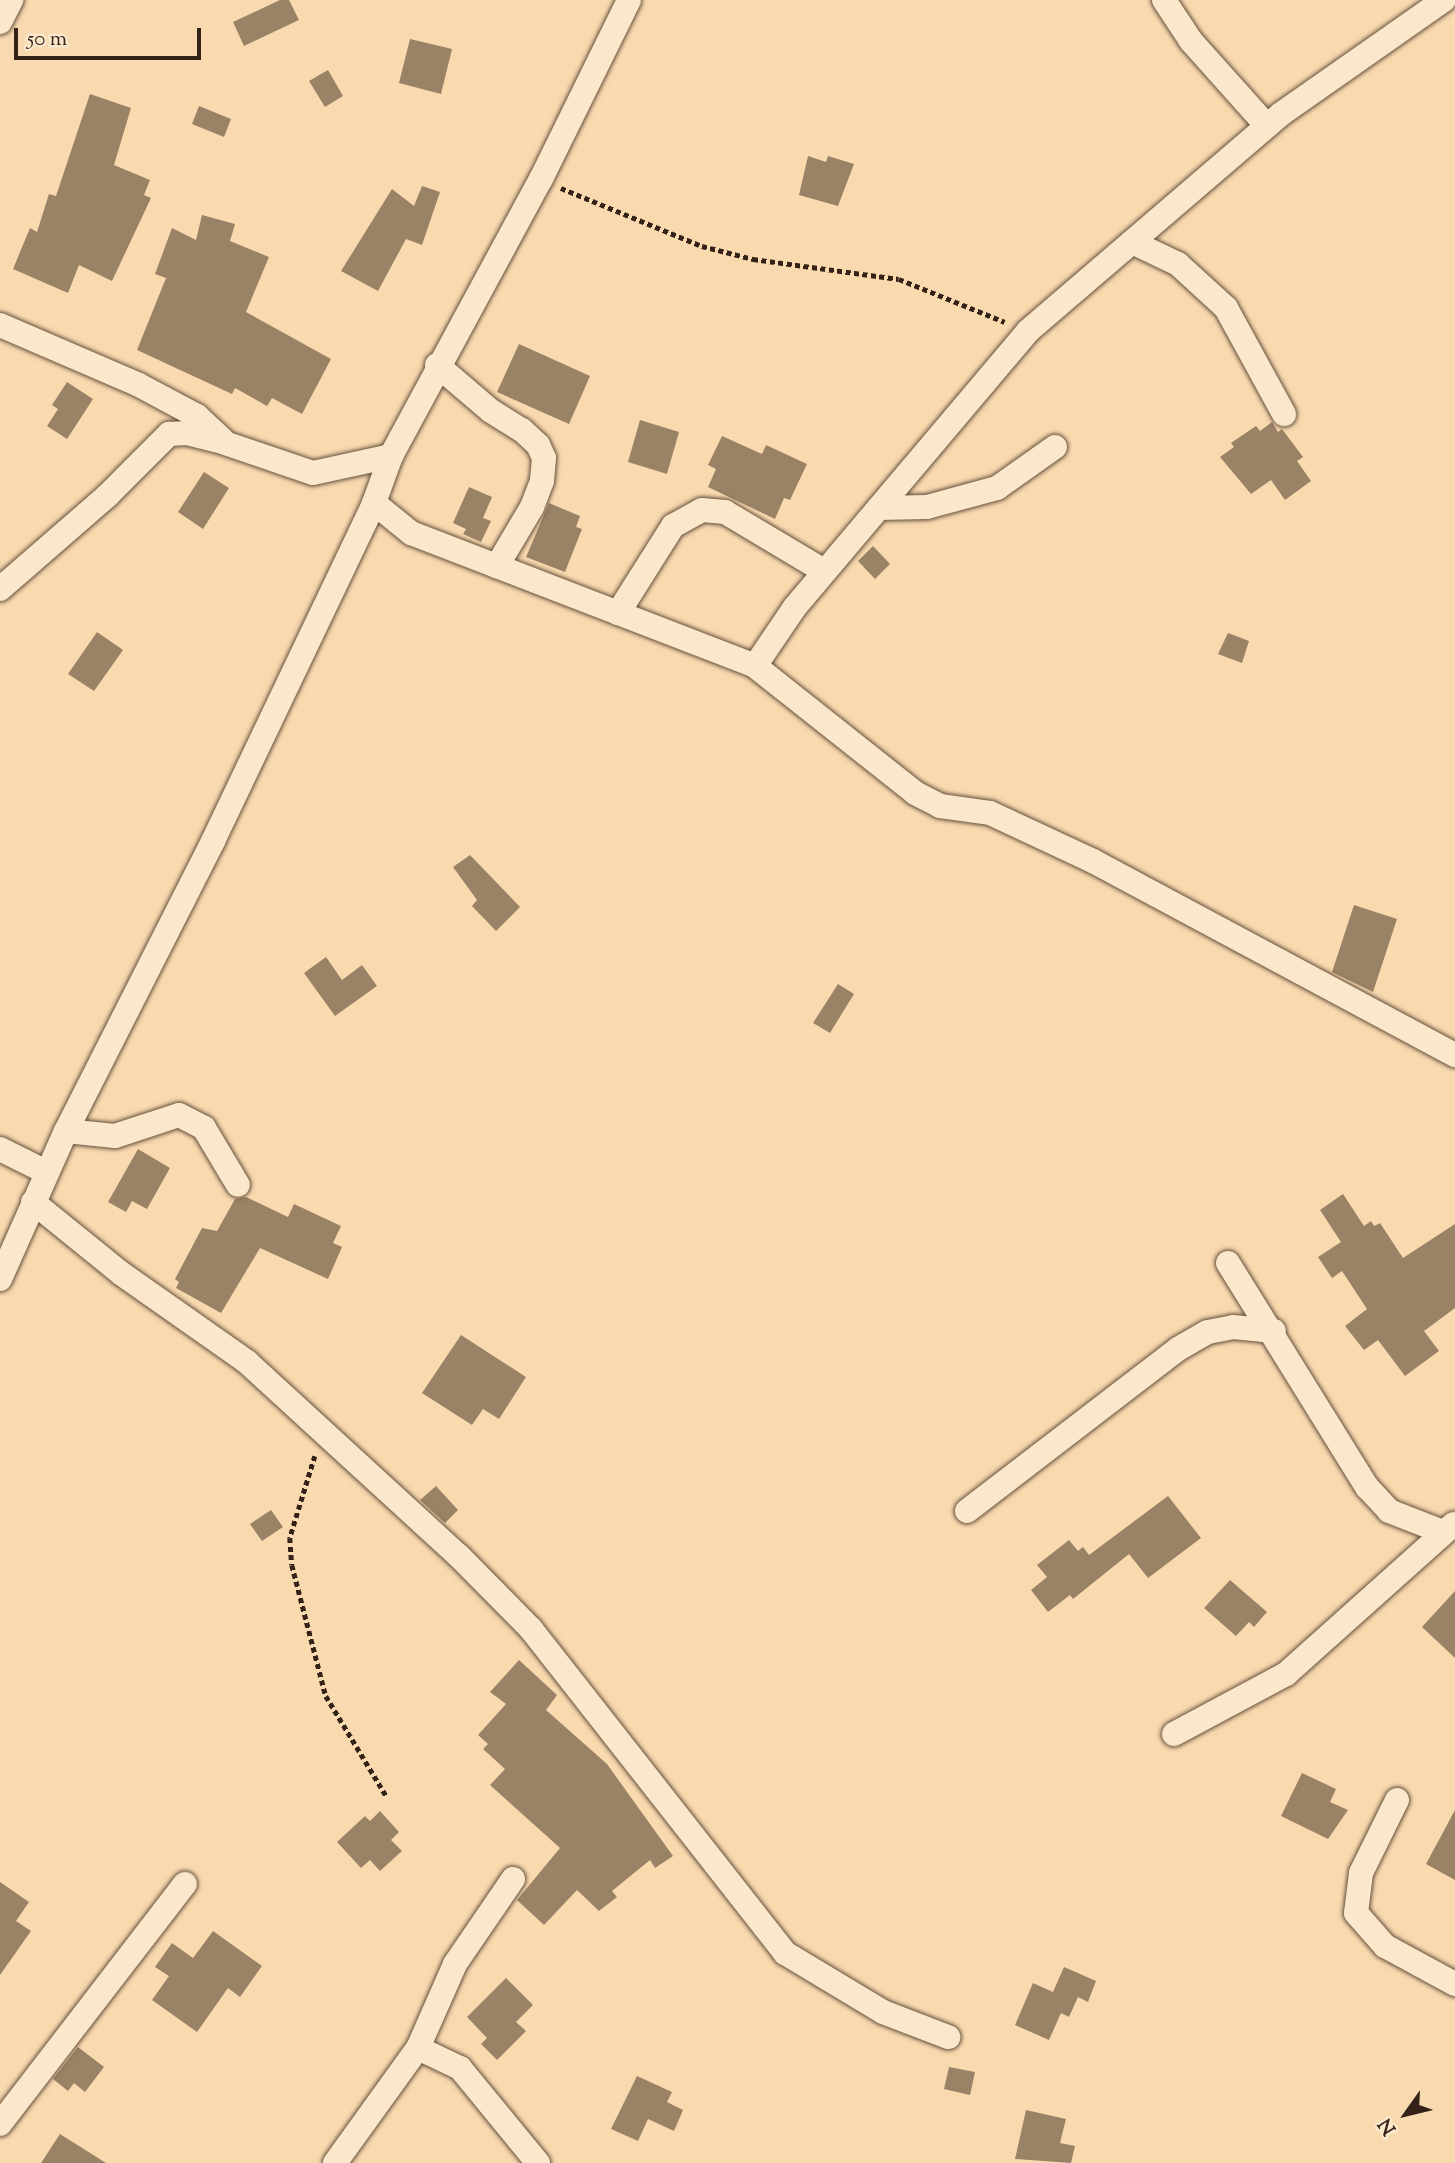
<!DOCTYPE html>
<style>
body{margin:0}
#map{position:relative;width:1455px;height:2163px;overflow:hidden;background:#f9daaf;font-family:"Sorts Mill Goudy",serif}
div>[style]{position:absolute}
.building>*{inset:0;background:#9a8267}
.path>*{height:4.5px;margin-top:-2.25px;transform-origin:0;background:repeating-linear-gradient(90deg,#342218 0 5px,transparent 0 8.5px)}
.roads{filter:drop-shadow(0 0 2px #65503e) drop-shadow(0 0 2px #65503e)}
.minor>*{height:24px;margin:-12px;padding:0 12px;transform-origin:12px;border-radius:12px;background:#fbe7cb}
span{translate:-50% -50%;white-space:nowrap;text-align:center;line-height:1.15;-webkit-text-stroke:7px #fbe7cb;paint-order:stroke}
.north{position:absolute;left:1371px;top:2079px;width:70px;height:70px;-webkit-text-stroke:5px #fbe7cb;paint-order:stroke;rotate:236deg;font-size:19px;font-weight:700;line-height:28px;text-align:center;color:#342218}
.north::after{content:'';display:block;margin:auto;width:24px;height:32px;background:#342218;clip-path:polygon(50% 0,100% 100%,50% 72%,0 100%)}
.scale{position:absolute;left:14px;top:28px;width:187px;height:32px;box-sizing:border-box;border:4px solid #342218;border-top:0;padding-left:9px;font-size:21px;line-height:24px;white-space:nowrap;color:#342218;-webkit-text-stroke:5px #fbe7cb;paint-order:stroke}
</style>
<div id="map">
<div class="building">
<div style="clip-path:polygon(280px 0,289px 0,299px 20px,244px 46px,233px 22px)"></div>
<div style="clip-path:polygon(410px 39px,452px 49px,441px 94px,399px 83px)"></div>
<div style="clip-path:polygon(328px 70px,343px 96px,325px 107px,309px 81px)"></div>
<div style="clip-path:polygon(90px 94px,131px 108px,114px 165px,150px 180px,144px 195px,151px 198px,112px 281px,79px 265px,68px 293px,13px 269px,30px 228px,37px 232px,49px 194px,56px 196px)"></div>
<div style="clip-path:polygon(199px 106px,231px 119px,224px 137px,192px 124px)"></div>
<div style="clip-path:polygon(808px 156px,826px 162px,828px 156px,854px 164px,838px 206px,799px 195px)"></div>
<div style="clip-path:polygon(422px 186px,440px 192px,422px 245px,406px 239px,378px 291px,341px 271px,392px 189px,414px 206px)"></div>
<div style="clip-path:polygon(202px 215px,235px 224px,230px 241px,269px 257px,246px 312px,331px 359px,302px 414px,272px 398px,267px 406px,235px 388px,232px 394px,137px 350px,166px 278px,155px 274px,172px 228px,196px 240px)"></div>
<div style="clip-path:polygon(519px 344px,590px 376px,569px 424px,497px 392px)"></div>
<div style="clip-path:polygon(67px 382px,93px 399px,67px 439px,47px 426px,58px 409px,52px 405px)"></div>
<div style="clip-path:polygon(640px 420px,679px 432px,667px 474px,628px 462px)"></div>
<div style="clip-path:polygon(1272px 422px,1278px 432px,1282px 429px,1303px 457px,1297px 461px,1311px 481px,1285px 500px,1271px 480px,1251px 494px,1220px 457px,1234px 447px,1231px 443px,1256px 426px,1260px 431px)"></div>
<div style="clip-path:polygon(722px 436px,762px 454px,766px 445px,807px 464px,790px 500px,784px 498px,775px 519px,708px 487px,716px 469px,708px 465px)"></div>
<div style="clip-path:polygon(204px 472px,229px 488px,203px 529px,178px 512px)"></div>
<div style="clip-path:polygon(469px 487px,492px 497px,483px 518px,491px 521px,481px 542px,463px 534px,466px 529px,453px 523px)"></div>
<div style="clip-path:polygon(549px 503px,580px 516px,576px 527px,582px 529px,565px 572px,526px 557px)"></div>
<div style="clip-path:polygon(873px 546px,890px 564px,875px 579px,858px 561px)"></div>
<div style="clip-path:polygon(97px 632px,123px 650px,94px 691px,68px 674px)"></div>
<div style="clip-path:polygon(1228px 633px,1249px 641px,1242px 663px,1218px 654px)"></div>
<div style="clip-path:polygon(470px 855px,520px 907px,496px 931px,472px 906px,477px 900px,453px 867px)"></div>
<div style="clip-path:polygon(1354px 905px,1397px 919px,1373px 992px,1332px 972px)"></div>
<div style="clip-path:polygon(326px 957px,342px 980px,362px 965px,377px 986px,335px 1016px,304px 973px)"></div>
<div style="clip-path:polygon(838px 984px,854px 994px,830px 1033px,813px 1023px)"></div>
<div style="clip-path:polygon(138px 1149px,170px 1168px,147px 1209px,132px 1201px,126px 1212px,108px 1202px)"></div>
<div style="clip-path:polygon(1343px 1194px,1364px 1226px,1371px 1221px,1374px 1226px,1380px 1223px,1403px 1258px,1455px 1224px,1455px 1308px,1424px 1331px,1439px 1351px,1405px 1376px,1378px 1340px,1364px 1350px,1345px 1326px,1367px 1309px,1342px 1271px,1332px 1278px,1318px 1257px,1341px 1242px,1320px 1210px)"></div>
<div style="clip-path:polygon(246px 1197px,288px 1217px,294px 1204px,341px 1226px,333px 1243px,342px 1247px,328px 1279px,260px 1248px,221px 1313px,176px 1288px,179px 1282px,175px 1279px,202px 1228px,217px 1231px,235px 1199px)"></div>
<div style="clip-path:polygon(461px 1335px,526px 1377px,499px 1419px,483px 1409px,472px 1425px,422px 1393px)"></div>
<div style="clip-path:polygon(436px 1486px,458px 1510px,445px 1523px,420px 1500px)"></div>
<div style="clip-path:polygon(1168px 1496px,1201px 1538px,1148px 1578px,1129px 1554px,1073px 1599px,1070px 1595px,1048px 1612px,1031px 1590px,1047px 1577px,1037px 1565px,1069px 1540px,1078px 1551px,1083px 1547px,1089px 1555px)"></div>
<div style="clip-path:polygon(271px 1510px,283px 1527px,262px 1541px,250px 1524px)"></div>
<div style="clip-path:polygon(1230px 1580px,1267px 1612px,1254px 1627px,1249px 1622px,1236px 1636px,1204px 1608px)"></div>
<div style="clip-path:polygon(1455px 1591px,1455px 1658px,1422px 1627px)"></div>
<div style="clip-path:polygon(519px 1660px,557px 1695px,546px 1710px,607px 1764px,673px 1856px,655px 1868px,650px 1860px,612px 1891px,617px 1897px,599px 1911px,577px 1890px,544px 1925px,517px 1900px,560px 1848px,490px 1785px,505px 1769px,483px 1749px,488px 1744px,478px 1735px,506px 1704px,490px 1692px)"></div>
<div style="clip-path:polygon(1302px 1773px,1336px 1789px,1330px 1802px,1348px 1810px,1328px 1839px,1281px 1816px)"></div>
<div style="clip-path:polygon(1455px 1810px,1455px 1880px,1426px 1864px)"></div>
<div style="clip-path:polygon(380px 1811px,399px 1832px,391px 1840px,402px 1851px,380px 1871px,370px 1860px,361px 1868px,337px 1842px,365px 1816px,370px 1821px)"></div>
<div style="clip-path:polygon(0 1882px,29px 1902px,16px 1921px,31px 1931px,0 1975px)"></div>
<div style="clip-path:polygon(213px 1931px,262px 1966px,240px 1997px,228px 1988px,197px 2032px,152px 2000px,169px 1976px,155px 1967px,172px 1943px,193px 1958px)"></div>
<div style="clip-path:polygon(1064px 1967px,1096px 1981px,1088px 2002px,1078px 1997px,1069px 2017px,1061px 2013px,1049px 2040px,1015px 2025px,1033px 1983px,1053px 1992px)"></div>
<div style="clip-path:polygon(506px 1978px,533px 2005px,516px 2022px,526px 2031px,497px 2060px,481px 2044px,487px 2038px,467px 2017px)"></div>
<div style="clip-path:polygon(78px 2047px,104px 2067px,85px 2092px,74px 2083px,68px 2091px,53px 2079px)"></div>
<div style="clip-path:polygon(949px 2067px,975px 2072px,970px 2095px,944px 2089px)"></div>
<div style="clip-path:polygon(637px 2076px,672px 2092px,667px 2102px,683px 2110px,674px 2131px,648px 2119px,638px 2141px,611px 2129px)"></div>
<div style="clip-path:polygon(1026px 2110px,1066px 2119px,1060px 2143px,1075px 2146px,1071px 2163px,1015px 2159px)"></div>
<div style="clip-path:polygon(60px 2134px,106px 2163px,41px 2163px)"></div>
</div>
<div class="path">
<div style="left:561px;top:188px;width:152px;rotate:22.4deg"></div>
<div style="left:702px;top:246px;width:53px;rotate:14.3deg"></div>
<div style="left:753px;top:259px;width:147px;rotate:7.8deg"></div>
<div style="left:899px;top:279px;width:114px;rotate:22.1deg"></div>
<div style="left:315px;top:1456px;width:86px;rotate:107deg"></div>
<div style="left:290px;top:1538px;width:27px;rotate:86deg"></div>
<div style="left:292px;top:1565px;width:135px;rotate:75.5deg"></div>
<div style="left:326px;top:1696px;width:118px;rotate:58.9deg"></div>
</div>
<div class="roads">
<div class="minor">
<div style="left:1164px;top:0;width:49px;rotate:56.6deg"></div>
<div style="left:1191px;top:41px;width:114px;rotate:48.2deg"></div>
<div style="left:0;top:22px;width:25px;rotate:-63deg"></div>
<div style="left:1132px;top:242px;width:51px;rotate:25.6deg"></div>
<div style="left:1178px;top:264px;width:65px;rotate:42.5deg"></div>
<div style="left:1226px;top:308px;width:121px;rotate:61.3deg"></div>
<div style="left:0;top:325px;width:151px;rotate:23.3deg"></div>
<div style="left:139px;top:385px;width:66px;rotate:28.1deg"></div>
<div style="left:197px;top:416px;width:35px;rotate:43deg"></div>
<div style="left:437px;top:365px;width:71px;rotate:40.4deg"></div>
<div style="left:491px;top:411px;width:36px;rotate:32deg"></div>
<div style="left:522px;top:430px;width:22px;rotate:43deg"></div>
<div style="left:538px;top:445px;width:14px;rotate:65deg"></div>
<div style="left:544px;top:458px;width:23px;rotate:95deg"></div>
<div style="left:542px;top:481px;width:28px;rotate:111deg"></div>
<div style="left:532px;top:507px;width:69px;rotate:120.7deg"></div>
<div style="left:374px;top:503px;width:48px;rotate:39deg"></div>
<div style="left:411px;top:533px;width:369px;rotate:21.1deg"></div>
<div style="left:755px;top:666px;width:204px;rotate:38.4deg"></div>
<div style="left:915px;top:793px;width:28px;rotate:27deg"></div>
<div style="left:940px;top:806px;width:50px;rotate:8deg"></div>
<div style="left:990px;top:813px;width:114px;rotate:25deg"></div>
<div style="left:1093px;top:861px;width:411px;rotate:28.2deg"></div>
<div style="left:879px;top:508px;width:48px;rotate:-1.2deg"></div>
<div style="left:927px;top:507px;width:73px;rotate:-15.2deg"></div>
<div style="left:997px;top:488px;width:71px;rotate:-35.3deg"></div>
<div style="left:0;top:589px;width:142px;rotate:-41deg"></div>
<div style="left:107px;top:496px;width:88px;rotate:-45deg"></div>
<div style="left:169px;top:434px;width:18px;rotate:-3deg"></div>
<div style="left:187px;top:433px;width:30px;rotate:14deg"></div>
<div style="left:216px;top:440px;width:102px;rotate:18.8deg"></div>
<div style="left:313px;top:473px;width:80px;rotate:-12.3deg"></div>
<div style="left:618px;top:613px;width:103px;rotate:-57.7deg"></div>
<div style="left:673px;top:526px;width:33px;rotate:-29deg"></div>
<div style="left:702px;top:510px;width:23px;rotate:5deg"></div>
<div style="left:725px;top:512px;width:115px;rotate:30.8deg"></div>
<div style="left:755px;top:666px;width:71px;rotate:-55.9deg"></div>
<div style="left:795px;top:607px;width:361px;rotate:-49.8deg"></div>
<div style="left:1028px;top:331px;width:333px;rotate:-40.6deg"></div>
<div style="left:1281px;top:114px;width:199px;rotate:-35deg"></div>
<div style="left:66px;top:1131px;width:49px;rotate:5.8deg"></div>
<div style="left:115px;top:1136px;width:67px;rotate:-18.2deg"></div>
<div style="left:179px;top:1115px;width:28px;rotate:27deg"></div>
<div style="left:204px;top:1128px;width:66px;rotate:59.2deg"></div>
<div style="left:0;top:1149px;width:51px;rotate:26.6deg"></div>
<div style="left:33px;top:1202px;width:114px;rotate:39deg"></div>
<div style="left:122px;top:1274px;width:153px;rotate:35.1deg"></div>
<div style="left:247px;top:1362px;width:287px;rotate:42.5deg"></div>
<div style="left:459px;top:1556px;width:103px;rotate:45.4deg"></div>
<div style="left:531px;top:1629px;width:412px;rotate:51.9deg"></div>
<div style="left:785px;top:1953px;width:114px;rotate:31deg"></div>
<div style="left:883px;top:2012px;width:70px;rotate:21deg"></div>
<div style="left:1228px;top:1263px;width:264px;rotate:58.2deg"></div>
<div style="left:1367px;top:1487px;width:33px;rotate:47deg"></div>
<div style="left:1389px;top:1511px;width:58px;rotate:21.3deg"></div>
<div style="left:0;top:1279px;width:162px;rotate:-66deg"></div>
<div style="left:66px;top:1131px;width:325px;rotate:-63.1deg"></div>
<div style="left:213px;top:841px;width:374px;rotate:-64.5deg"></div>
<div style="left:374px;top:503px;width:50px;rotate:-70.1deg"></div>
<div style="left:391px;top:456px;width:315px;rotate:-61.6deg"></div>
<div style="left:541px;top:179px;width:199px;rotate:-63.8deg"></div>
<div style="left:967px;top:1511px;width:266px;rotate:-37.5deg"></div>
<div style="left:1178px;top:1349px;width:34px;rotate:-30deg"></div>
<div style="left:1208px;top:1332px;width:25px;rotate:-11deg"></div>
<div style="left:1233px;top:1327px;width:41px;rotate:5.6deg"></div>
<div style="left:1174px;top:1734px;width:127px;rotate:-28.2deg"></div>
<div style="left:1286px;top:1674px;width:225px;rotate:-41.8deg"></div>
<div style="left:1397px;top:1800px;width:81px;rotate:116.3deg"></div>
<div style="left:1361px;top:1873px;width:40px;rotate:97.1deg"></div>
<div style="left:1356px;top:1913px;width:44px;rotate:48.7deg"></div>
<div style="left:1385px;top:1946px;width:80px;rotate:28.5deg"></div>
<div style="left:418px;top:2048px;width:47px;rotate:25.5deg"></div>
<div style="left:460px;top:2068px;width:123px;rotate:50.6deg"></div>
<div style="left:0;top:2124px;width:303px;rotate:-52.4deg"></div>
<div style="left:335px;top:2163px;width:142px;rotate:-54.2deg"></div>
<div style="left:418px;top:2048px;width:92px;rotate:-66.2deg"></div>
<div style="left:455px;top:1964px;width:103px;rotate:-55.7deg"></div>
</div>
</div>
<div class="north">N</div>
<div class="scale">50 m</div>
</div>
